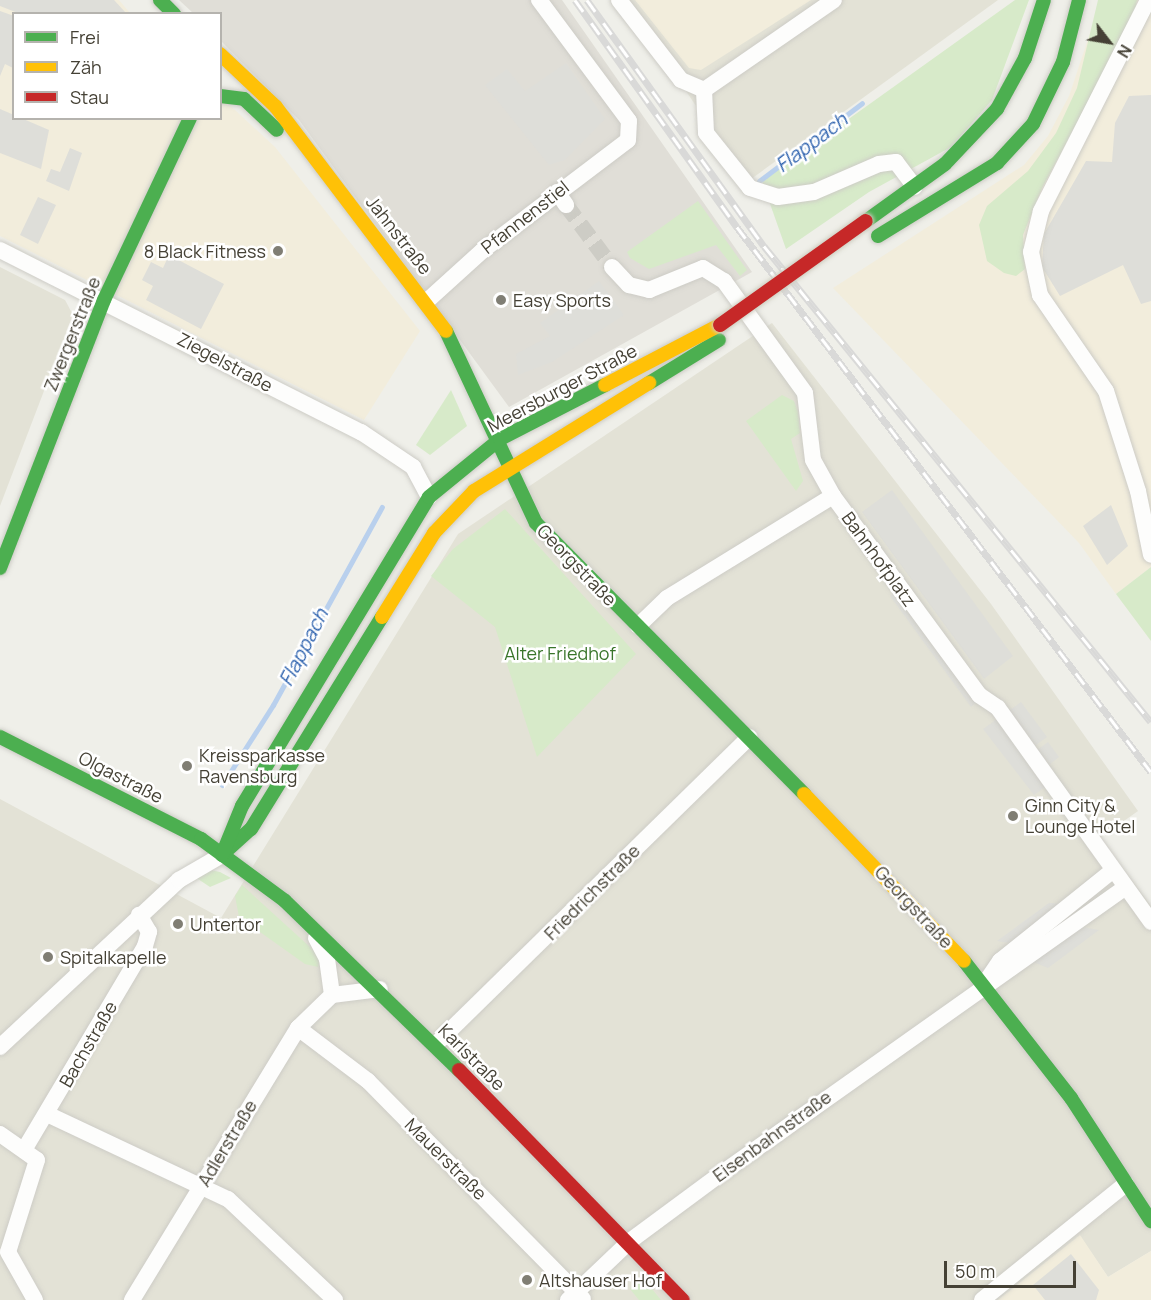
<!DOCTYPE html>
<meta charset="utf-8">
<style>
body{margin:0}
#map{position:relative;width:1151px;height:1300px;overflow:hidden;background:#efefe9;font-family:Manrope,sans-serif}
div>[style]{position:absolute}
.residential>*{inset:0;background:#e3e2d6}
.commercial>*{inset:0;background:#f2eddc}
.industrial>*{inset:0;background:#e0ded7}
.green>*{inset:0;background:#d7eac9}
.parking>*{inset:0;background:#deded9}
.stream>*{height:5px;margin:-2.5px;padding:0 2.5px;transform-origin:2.5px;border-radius:2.5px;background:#b9d0ed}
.street-tunnel>*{height:16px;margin-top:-8px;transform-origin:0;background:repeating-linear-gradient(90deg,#cdccc5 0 16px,transparent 0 24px)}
.roads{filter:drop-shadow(0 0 2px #cdccc6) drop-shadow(0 0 2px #cdccc6)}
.street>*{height:16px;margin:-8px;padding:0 8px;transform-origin:8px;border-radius:8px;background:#fdfdfc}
.fast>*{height:14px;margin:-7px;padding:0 7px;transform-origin:7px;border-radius:7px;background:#4caf50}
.slow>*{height:14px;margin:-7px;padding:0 7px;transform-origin:7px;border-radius:7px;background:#ffc107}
.jam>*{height:14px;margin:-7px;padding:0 7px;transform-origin:7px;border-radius:7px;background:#c62828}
.rail>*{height:7px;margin-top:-3.5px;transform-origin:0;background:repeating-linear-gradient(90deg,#fff 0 14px,#d9d9d8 0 28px);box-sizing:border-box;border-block:2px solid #d9d9d8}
.bridges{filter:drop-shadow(0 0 2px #cecdc0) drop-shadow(0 0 2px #cecdc0)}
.jam-bridge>*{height:14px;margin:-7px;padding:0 7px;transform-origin:7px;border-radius:7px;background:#c62828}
.dots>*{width:16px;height:16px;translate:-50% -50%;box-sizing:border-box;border:3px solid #fff;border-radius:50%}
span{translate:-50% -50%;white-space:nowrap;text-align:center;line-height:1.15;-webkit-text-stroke:5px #fff;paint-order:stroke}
.street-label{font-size:18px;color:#454135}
.poi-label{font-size:18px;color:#454135}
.right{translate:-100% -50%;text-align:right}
.left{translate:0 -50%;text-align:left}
.park-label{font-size:18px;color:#39752a}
.water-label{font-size:20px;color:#3064af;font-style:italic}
.legend{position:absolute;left:12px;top:12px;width:210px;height:108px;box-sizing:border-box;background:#fff;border:2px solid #b5b3ae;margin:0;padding:8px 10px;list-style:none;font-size:18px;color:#454135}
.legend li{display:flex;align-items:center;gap:12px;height:30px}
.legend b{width:30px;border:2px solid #b5b3ae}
.north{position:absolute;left:1079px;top:12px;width:60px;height:60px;-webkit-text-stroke:4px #fff;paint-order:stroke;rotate:121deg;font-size:16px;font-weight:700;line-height:24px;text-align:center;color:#454135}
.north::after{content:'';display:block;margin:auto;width:21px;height:27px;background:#454135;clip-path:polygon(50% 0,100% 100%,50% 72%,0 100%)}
.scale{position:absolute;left:944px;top:1261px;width:132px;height:27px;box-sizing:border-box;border:3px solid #454135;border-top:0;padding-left:8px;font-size:18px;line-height:21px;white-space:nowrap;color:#454135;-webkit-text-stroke:4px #fff;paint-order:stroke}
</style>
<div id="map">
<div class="residential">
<div style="clip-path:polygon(625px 0,998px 0,747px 182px)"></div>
<div style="clip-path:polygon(0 267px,65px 300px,73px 315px,0 506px)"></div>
<div style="clip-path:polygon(772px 323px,991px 604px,1138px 811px,1100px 838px,1151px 906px,1151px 1251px,1108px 1277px,1080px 1236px,998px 1300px,0 1300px,0 799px,221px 918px,458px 534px)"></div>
</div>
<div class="commercial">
<div style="clip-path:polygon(0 0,119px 0,130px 13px,14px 14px,14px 118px,220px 118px,221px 97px,275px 147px,420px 331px,364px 420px,0 236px)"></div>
<div style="clip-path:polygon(635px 0,811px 0,701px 70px,689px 68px)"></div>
<div style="clip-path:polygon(1101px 0,1151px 0,1151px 567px,1116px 594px,1079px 543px,833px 288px,1024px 165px,1048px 136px,1069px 96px)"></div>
<div style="clip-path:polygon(1080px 1235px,1108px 1277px,1151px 1251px,1151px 1300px,998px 1300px)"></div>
</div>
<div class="industrial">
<div style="clip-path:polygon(179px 0,562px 0,752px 272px,509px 407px,299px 120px,221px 41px,220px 14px,193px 13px)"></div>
</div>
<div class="green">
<div style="clip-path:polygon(1015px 0,1029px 0,992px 100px,951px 147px,869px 192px,786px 249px,762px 181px)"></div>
<div style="clip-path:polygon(1098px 0,1137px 0,1133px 19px,1042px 188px,1023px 235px,1025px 269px,1016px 276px,1004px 273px,987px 261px,979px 225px,987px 206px,1028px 171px,1056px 133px,1077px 88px)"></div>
<div style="clip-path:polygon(698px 201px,747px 270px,740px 276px,716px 245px,649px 269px,630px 258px,627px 252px)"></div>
<div style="clip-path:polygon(451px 390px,467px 426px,430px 455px,416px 445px)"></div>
<div style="clip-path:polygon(782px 395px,794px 401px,798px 412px,800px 433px,791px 439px,803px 481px,796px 491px,746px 421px)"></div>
<div style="clip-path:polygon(505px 509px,636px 654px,537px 757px,495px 627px,431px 576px,453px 549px)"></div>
<div style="clip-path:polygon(1151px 567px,1151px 641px,1116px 594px)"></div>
<div style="clip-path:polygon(210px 870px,220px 872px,231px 878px,210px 887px,192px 875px)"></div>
<div style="clip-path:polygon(242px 885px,321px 957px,318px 967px,305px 964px,239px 917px,235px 896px)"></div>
<div style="clip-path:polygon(643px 1278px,661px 1300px,639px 1300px,630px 1289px)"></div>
</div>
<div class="parking">
<div style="clip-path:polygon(0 0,114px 0,126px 13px,18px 13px,0 6px)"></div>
<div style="clip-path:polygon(0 11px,14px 16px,13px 68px,5px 64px,0 76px)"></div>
<div style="clip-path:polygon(566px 63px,605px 119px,565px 160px,549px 165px,485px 85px,507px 69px,525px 91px)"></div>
<div style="clip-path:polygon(1151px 95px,1151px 301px,1141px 304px,1123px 265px,1060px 296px,1042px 267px,1044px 234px,1086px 161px,1112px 162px,1115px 123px,1129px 96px)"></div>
<div style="clip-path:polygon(0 109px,49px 130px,41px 169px,0 153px)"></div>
<div style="clip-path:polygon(70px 148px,82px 153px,69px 191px,46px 181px,51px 169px,60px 172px)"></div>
<div style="clip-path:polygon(38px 197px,56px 205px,38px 244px,20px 235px)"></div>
<div style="clip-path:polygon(169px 255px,224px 284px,201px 329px,146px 300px,153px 286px,142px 280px,151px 262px,163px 268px)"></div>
<div style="clip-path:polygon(599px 281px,624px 315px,552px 362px,518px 375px,516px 354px,550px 336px,540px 323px)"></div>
<div style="clip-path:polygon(892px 490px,1013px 656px,984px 679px,862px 512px)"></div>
<div style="clip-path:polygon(1111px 505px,1128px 546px,1107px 565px,1083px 526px)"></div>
<div style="clip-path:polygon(895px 592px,976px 703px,971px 707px,890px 596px)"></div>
<div style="clip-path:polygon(1021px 702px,1047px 737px,1029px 750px,1032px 754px,1048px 742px,1059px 757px,1043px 770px,1052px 782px,1034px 795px,983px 729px)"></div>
<div style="clip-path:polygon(1049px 903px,1068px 904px,1015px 944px,997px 941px)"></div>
<div style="clip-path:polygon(1083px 927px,1099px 930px,1048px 968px,1028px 960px)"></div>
<div style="clip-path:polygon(1071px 1254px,1099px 1290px,1096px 1300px,1045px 1300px,1033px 1285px)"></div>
</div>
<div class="stream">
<div style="left:759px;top:181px;width:129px;rotate:-37.1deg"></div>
<div style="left:222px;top:785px;width:95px;rotate:-57.5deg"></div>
<div style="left:273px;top:705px;width:226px;rotate:-61.2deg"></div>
</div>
<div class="street-tunnel">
<div style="left:566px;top:205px;width:77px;rotate:53.4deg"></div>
</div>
<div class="roads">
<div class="street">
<div style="left:619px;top:0;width:101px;rotate:52.2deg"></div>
<div style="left:681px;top:80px;width:25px;rotate:23deg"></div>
<div style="left:1148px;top:0;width:237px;rotate:116.9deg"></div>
<div style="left:1041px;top:211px;width:42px;rotate:103.7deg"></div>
<div style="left:1031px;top:252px;width:44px;rotate:78.2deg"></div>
<div style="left:1040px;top:295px;width:116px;rotate:55.5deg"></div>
<div style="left:1106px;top:391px;width:105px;rotate:72.3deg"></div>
<div style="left:1138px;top:491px;width:65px;rotate:78.5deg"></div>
<div style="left:704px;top:90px;width:43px;rotate:87.3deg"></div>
<div style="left:706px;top:133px;width:70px;rotate:51.3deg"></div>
<div style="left:750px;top:188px;width:29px;rotate:18deg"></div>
<div style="left:778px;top:197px;width:36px;rotate:-8deg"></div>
<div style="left:814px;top:192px;width:71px;rotate:-23.3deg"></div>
<div style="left:879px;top:164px;width:17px;rotate:-7deg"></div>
<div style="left:896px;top:162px;width:31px;rotate:53deg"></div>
<div style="left:704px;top:90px;width:158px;rotate:-34.7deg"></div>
<div style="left:557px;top:192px;width:16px;rotate:55deg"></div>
<div style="left:0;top:250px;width:404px;rotate:26.8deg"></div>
<div style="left:361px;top:432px;width:63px;rotate:33.9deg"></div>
<div style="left:413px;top:467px;width:34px;rotate:62deg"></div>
<div style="left:612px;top:267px;width:25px;rotate:47deg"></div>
<div style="left:629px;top:285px;width:21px;rotate:14deg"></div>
<div style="left:649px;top:290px;width:58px;rotate:-22.2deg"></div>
<div style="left:703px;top:268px;width:25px;rotate:32deg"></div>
<div style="left:724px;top:281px;width:138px;rotate:54.1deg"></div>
<div style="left:805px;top:393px;width:67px;rotate:83.2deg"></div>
<div style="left:813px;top:460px;width:41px;rotate:60.9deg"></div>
<div style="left:833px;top:496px;width:247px;rotate:53.7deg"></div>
<div style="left:979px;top:695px;width:23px;rotate:34deg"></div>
<div style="left:998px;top:708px;width:263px;rotate:54.4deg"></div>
<div style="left:428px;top:300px;width:73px;rotate:-42.2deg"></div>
<div style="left:482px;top:251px;width:183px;rotate:-37.2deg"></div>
<div style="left:628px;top:140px;width:19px;rotate:-87deg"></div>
<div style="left:629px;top:121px;width:151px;rotate:-126.6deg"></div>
<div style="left:638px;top:626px;width:40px;rotate:-44deg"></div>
<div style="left:667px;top:598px;width:195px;rotate:-31.6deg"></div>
<div style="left:316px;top:938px;width:24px;rotate:62deg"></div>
<div style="left:327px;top:959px;width:36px;rotate:82deg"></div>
<div style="left:985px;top:983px;width:27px;rotate:-56deg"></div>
<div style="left:1000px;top:961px;width:145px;rotate:-38.8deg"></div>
<div style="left:298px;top:1028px;width:88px;rotate:37.1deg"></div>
<div style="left:368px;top:1081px;width:306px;rotate:45.4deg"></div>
<div style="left:435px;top:1045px;width:440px;rotate:-44.4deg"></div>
<div style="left:0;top:1047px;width:245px;rotate:-43deg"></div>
<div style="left:179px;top:880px;width:50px;rotate:-30.2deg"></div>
<div style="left:47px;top:1114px;width:200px;rotate:25.2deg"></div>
<div style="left:228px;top:1199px;width:147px;rotate:43.3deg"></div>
<div style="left:0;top:1134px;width:45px;rotate:35.1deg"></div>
<div style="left:37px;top:1160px;width:96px;rotate:107.5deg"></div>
<div style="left:8px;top:1252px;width:55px;rotate:60.6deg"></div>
<div style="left:24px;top:1150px;width:237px;rotate:-59.3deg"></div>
<div style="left:145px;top:946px;width:15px;rotate:-74deg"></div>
<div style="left:149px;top:932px;width:20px;rotate:-120deg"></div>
<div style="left:132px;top:1300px;width:319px;rotate:-58.6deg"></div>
<div style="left:298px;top:1028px;width:47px;rotate:-44.1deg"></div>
<div style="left:332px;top:995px;width:48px;rotate:-7.1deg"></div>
<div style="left:568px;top:1300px;width:86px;rotate:-43.6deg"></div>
<div style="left:630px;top:1241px;width:114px;rotate:-36.5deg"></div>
<div style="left:722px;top:1173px;width:494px;rotate:-35.3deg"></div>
<div style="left:982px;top:1300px;width:185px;rotate:-38.9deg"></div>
</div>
<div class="fast">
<div style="left:160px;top:0;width:20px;rotate:45deg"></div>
<div style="left:220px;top:96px;width:24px;rotate:7deg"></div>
<div style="left:244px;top:99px;width:45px;rotate:43.2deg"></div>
<div style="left:866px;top:221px;width:97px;rotate:-35.8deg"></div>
<div style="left:945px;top:164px;width:76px;rotate:-46.6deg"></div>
<div style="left:997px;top:109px;width:58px;rotate:-61.2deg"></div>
<div style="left:1025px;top:58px;width:61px;rotate:-71.9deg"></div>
<div style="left:878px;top:236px;width:140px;rotate:-31.5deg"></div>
<div style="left:997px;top:163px;width:53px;rotate:-47.3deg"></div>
<div style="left:1033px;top:124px;width:69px;rotate:-64.2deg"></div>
<div style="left:1063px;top:62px;width:64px;rotate:-75.5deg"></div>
<div style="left:446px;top:331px;width:212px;rotate:64.9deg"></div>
<div style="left:536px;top:523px;width:381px;rotate:45.3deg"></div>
<div style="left:649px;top:383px;width:82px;rotate:-31.6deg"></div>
<div style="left:0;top:568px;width:287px;rotate:-68.8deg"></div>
<div style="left:104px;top:300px;width:201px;rotate:-64.7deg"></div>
<div style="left:0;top:737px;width:225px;rotate:26.9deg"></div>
<div style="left:201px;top:839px;width:104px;rotate:36.4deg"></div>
<div style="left:285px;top:901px;width:243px;rotate:44.2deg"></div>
<div style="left:224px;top:853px;width:36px;rotate:-42deg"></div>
<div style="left:251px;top:829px;width:249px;rotate:-58.3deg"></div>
<div style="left:222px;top:855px;width:53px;rotate:-67.8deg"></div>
<div style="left:242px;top:806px;width:361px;rotate:-58.8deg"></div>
<div style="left:429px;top:497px;width:92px;rotate:-39.2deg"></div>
<div style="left:500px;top:439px;width:118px;rotate:-27.2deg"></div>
<div style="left:964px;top:961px;width:174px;rotate:52deg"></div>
<div style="left:1071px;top:1098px;width:147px;rotate:57deg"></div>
</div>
<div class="slow">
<div style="left:220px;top:54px;width:77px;rotate:43.4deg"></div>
<div style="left:276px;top:107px;width:281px;rotate:52.8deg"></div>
<div style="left:605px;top:385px;width:130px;rotate:-27.6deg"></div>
<div style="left:382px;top:617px;width:99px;rotate:-58.2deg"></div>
<div style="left:434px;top:533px;width:58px;rotate:-46.4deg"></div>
<div style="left:474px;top:491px;width:206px;rotate:-31.7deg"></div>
<div style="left:804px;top:794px;width:231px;rotate:46.2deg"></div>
</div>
<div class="jam">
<div style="left:459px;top:1070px;width:321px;rotate:45.8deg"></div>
</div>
</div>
<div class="rail">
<div style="left:575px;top:0;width:279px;rotate:54.5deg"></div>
<div style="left:737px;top:227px;width:684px;rotate:52.78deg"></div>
<div style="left:587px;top:0;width:303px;rotate:54.3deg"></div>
<div style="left:764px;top:246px;width:613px;rotate:50.89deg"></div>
</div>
<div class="bridges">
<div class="jam-bridge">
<div style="left:720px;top:325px;width:179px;rotate:-35.5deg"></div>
</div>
</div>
<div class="dots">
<div style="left:278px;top:251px;background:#807e74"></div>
<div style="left:501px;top:300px;background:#807e74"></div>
<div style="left:187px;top:766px;background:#807e74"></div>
<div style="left:1013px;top:816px;background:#807e74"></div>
<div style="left:178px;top:924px;background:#807e74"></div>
<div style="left:48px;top:957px;background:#807e74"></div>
<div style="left:527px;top:1280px;background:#807e74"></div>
</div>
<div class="street-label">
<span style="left:525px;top:217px;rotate:-38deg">Pfannenstiel</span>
<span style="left:399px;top:235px;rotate:52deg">Jahnstraße</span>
<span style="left:72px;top:334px;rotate:-68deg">Zwergerstraße</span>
<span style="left:225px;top:362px;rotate:28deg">Ziegelstraße</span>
<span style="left:562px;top:388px;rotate:-28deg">Meersburger Straße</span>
<span style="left:879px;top:559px;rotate:54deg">Bahnhofplatz</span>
<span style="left:577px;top:565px;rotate:46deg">Georgstraße</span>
<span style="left:121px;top:777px;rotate:27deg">Olgastraße</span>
<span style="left:592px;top:892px;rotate:-45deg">Friedrichstraße</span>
<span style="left:914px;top:907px;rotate:47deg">Georgstraße</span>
<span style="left:88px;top:1044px;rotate:-60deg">Bachstraße</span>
<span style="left:472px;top:1057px;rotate:45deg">Karlstraße</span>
<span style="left:772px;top:1136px;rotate:-36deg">Eisenbahnstraße</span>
<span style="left:227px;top:1143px;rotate:-59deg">Adlerstraße</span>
<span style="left:446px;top:1159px;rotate:45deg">Mauerstraße</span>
</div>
<div class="poi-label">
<span class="right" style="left:266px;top:251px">8 Black Fitness</span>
<span class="left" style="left:513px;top:300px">Easy Sports</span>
<span class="left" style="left:199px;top:766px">Kreissparkasse<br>Ravensburg</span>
<span class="left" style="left:1025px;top:816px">Ginn City &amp;<br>Lounge Hotel</span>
<span class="left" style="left:190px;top:924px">Untertor</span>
<span class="left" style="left:60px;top:957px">Spitalkapelle</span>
<span class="left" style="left:539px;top:1280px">Altshauser Hof</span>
</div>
<div class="park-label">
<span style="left:560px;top:653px">Alter Friedhof</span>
</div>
<div class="water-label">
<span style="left:811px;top:142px;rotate:-37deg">Flappach</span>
<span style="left:303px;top:647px;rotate:-63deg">Flappach</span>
</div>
<ul class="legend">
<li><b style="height:8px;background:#4caf50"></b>Frei</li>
<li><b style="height:8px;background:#ffc107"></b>Zäh</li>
<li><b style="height:8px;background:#c62828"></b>Stau</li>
</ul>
<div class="north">N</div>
<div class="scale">50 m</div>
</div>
